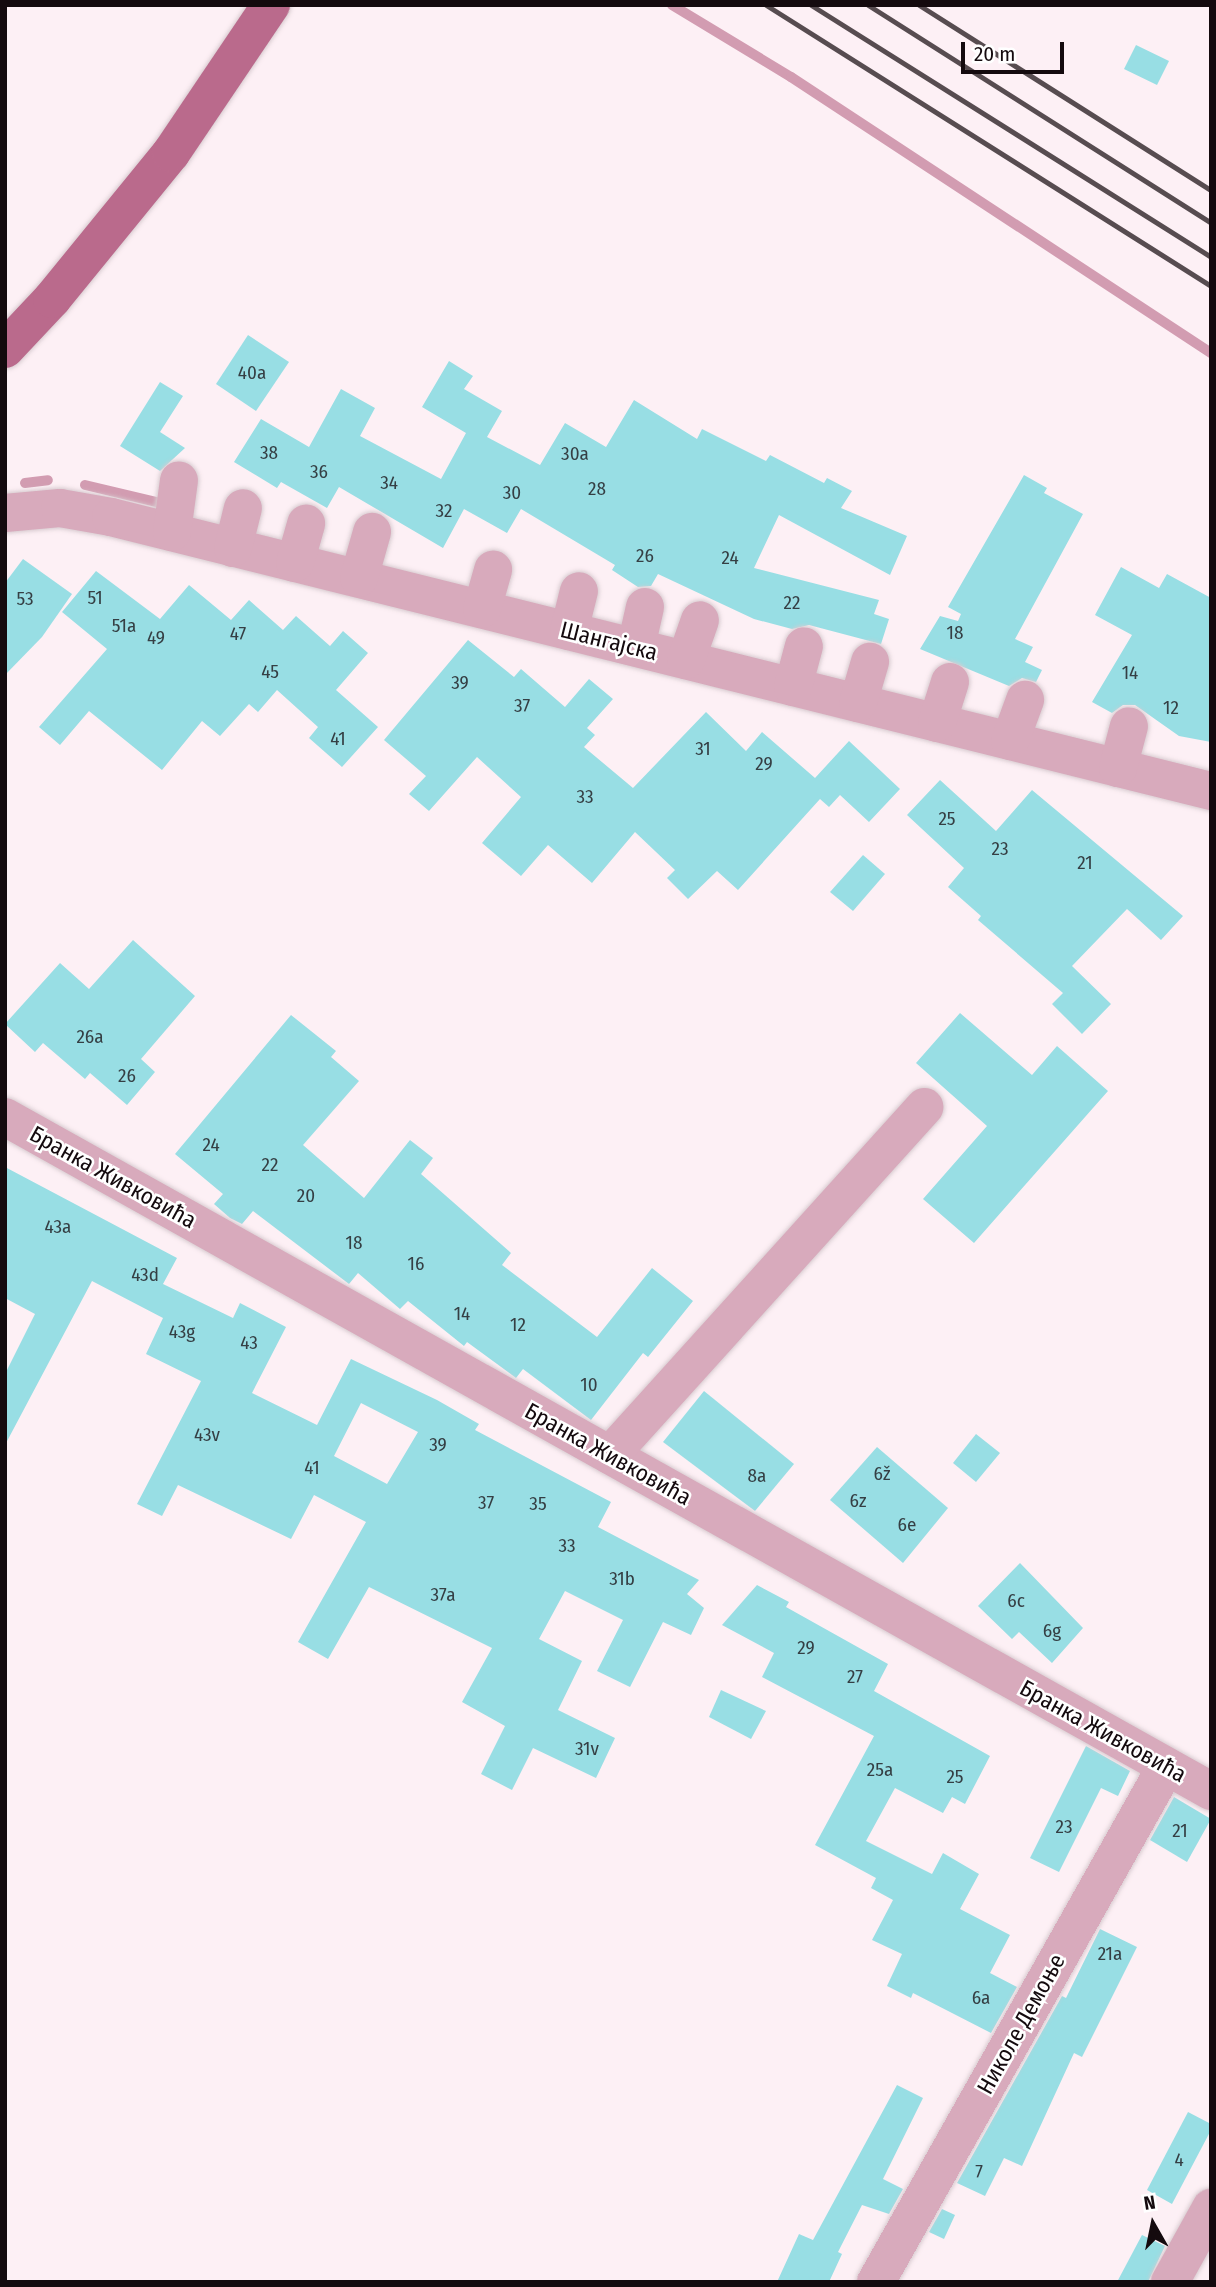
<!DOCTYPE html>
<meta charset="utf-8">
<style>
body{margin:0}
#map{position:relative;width:1216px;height:2287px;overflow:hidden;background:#fdf0f5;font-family:"Fira Sans Condensed",sans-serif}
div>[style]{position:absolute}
.stream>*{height:10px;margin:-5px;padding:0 5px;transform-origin:5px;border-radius:5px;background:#d29cb1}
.building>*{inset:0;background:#98dee4}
.roads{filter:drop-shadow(0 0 2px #d8cbd0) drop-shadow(0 0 2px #d8cbd0)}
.minor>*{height:38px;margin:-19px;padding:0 19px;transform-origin:19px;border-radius:19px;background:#d8aabc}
.major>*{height:38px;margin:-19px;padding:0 19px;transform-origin:19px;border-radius:19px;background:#ba6a8c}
.rail>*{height:5px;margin:-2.5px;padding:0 2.5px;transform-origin:2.5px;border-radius:2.5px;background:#574c50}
span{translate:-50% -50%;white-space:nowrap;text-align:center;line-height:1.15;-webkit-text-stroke:5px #fff;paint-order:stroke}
.number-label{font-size:19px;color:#353f44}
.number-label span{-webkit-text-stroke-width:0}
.street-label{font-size:23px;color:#140a0e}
.frame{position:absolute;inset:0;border:7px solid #140a0e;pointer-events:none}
.north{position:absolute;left:1118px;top:2189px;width:70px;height:70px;-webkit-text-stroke:5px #fff;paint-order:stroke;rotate:351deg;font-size:19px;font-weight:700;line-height:28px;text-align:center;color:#140a0e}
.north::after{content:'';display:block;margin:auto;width:24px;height:32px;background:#140a0e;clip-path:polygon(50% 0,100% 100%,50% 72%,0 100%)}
.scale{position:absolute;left:961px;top:42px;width:103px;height:32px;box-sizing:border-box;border:4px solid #140a0e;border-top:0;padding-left:9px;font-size:21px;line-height:24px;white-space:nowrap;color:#140a0e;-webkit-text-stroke:5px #fff;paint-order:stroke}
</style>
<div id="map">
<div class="stream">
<div style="left:672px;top:5px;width:139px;rotate:31.2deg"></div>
<div style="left:791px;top:77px;width:503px;rotate:33.31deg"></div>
<div style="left:25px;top:483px;width:23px;rotate:-7deg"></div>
<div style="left:85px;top:485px;width:77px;rotate:13.5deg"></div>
</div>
<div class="building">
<div style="clip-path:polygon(1136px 45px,1169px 61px,1157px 85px,1124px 69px)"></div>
<div style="clip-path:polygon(248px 335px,289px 362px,256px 411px,216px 384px)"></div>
<div style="clip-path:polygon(449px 361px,473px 376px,464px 389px,502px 411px,487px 437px,540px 465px,565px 423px,606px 447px,634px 400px,697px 439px,702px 429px,766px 461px,770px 455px,824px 483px,827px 478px,852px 491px,841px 508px,907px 536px,890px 575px,779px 515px,754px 568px,879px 600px,874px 614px,889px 619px,881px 644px,809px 625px,792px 629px,754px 619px,658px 574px,651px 586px,638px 587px,612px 570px,615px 565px,521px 509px,507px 533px,464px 509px,443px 548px,339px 487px,327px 508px,281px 482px,277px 488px,234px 462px,261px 419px,309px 447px,341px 389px,375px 408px,360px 436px,441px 479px,466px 433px,422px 407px)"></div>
<div style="clip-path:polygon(160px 382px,183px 396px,160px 432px,185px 448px,160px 471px,120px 446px)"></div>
<div style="clip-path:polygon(1024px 475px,1047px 488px,1044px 493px,1083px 514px,1015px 639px,1033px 647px,1025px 662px,1042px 670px,1036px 682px,1022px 678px,1009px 686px,920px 649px,940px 616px,958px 621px,961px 614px,948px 607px)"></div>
<div style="clip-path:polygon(23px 559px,72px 594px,42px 637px,5px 675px,5px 583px)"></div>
<div style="clip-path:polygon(1121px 567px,1159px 588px,1167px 574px,1211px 598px,1211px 742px,1179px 736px,1135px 705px,1123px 705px,1112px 713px,1092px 702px,1132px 635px,1095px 615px)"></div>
<div style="clip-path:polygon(96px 571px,160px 619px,189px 585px,231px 620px,249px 600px,283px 630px,296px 616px,330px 646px,343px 631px,368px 653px,336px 690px,378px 727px,342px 767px,309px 738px,318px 727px,277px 690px,258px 712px,249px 704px,220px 736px,202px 721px,162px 770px,89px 711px,60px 745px,39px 727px,107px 649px,62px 612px)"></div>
<div style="clip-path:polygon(468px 640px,514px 677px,521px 669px,565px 707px,589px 679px,613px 699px,587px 728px,595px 735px,584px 747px,633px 788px,706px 712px,746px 751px,762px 732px,815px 778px,849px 741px,900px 789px,869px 822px,840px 795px,829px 807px,820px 799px,738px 890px,717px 871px,688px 899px,667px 878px,675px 870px,635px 832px,592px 883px,548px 845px,521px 876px,482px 843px,521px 797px,477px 757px,429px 811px,409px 794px,426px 776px,384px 740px)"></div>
<div style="clip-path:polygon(940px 780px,996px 831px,1032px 790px,1183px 916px,1161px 940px,1127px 909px,1072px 966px,1111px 1004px,1082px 1034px,1052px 1004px,1063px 993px,978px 920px,981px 916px,948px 887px,964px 868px,907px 815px)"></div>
<div style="clip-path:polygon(863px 855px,885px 874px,853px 911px,830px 892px)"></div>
<div style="clip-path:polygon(133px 940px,195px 996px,141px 1059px,155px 1072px,127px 1105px,90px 1073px,85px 1079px,43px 1043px,35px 1052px,5px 1024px,60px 963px,89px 989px)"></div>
<div style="clip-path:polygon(960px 1013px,1032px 1075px,1057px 1046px,1108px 1091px,974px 1243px,923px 1199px,987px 1126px,916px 1063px)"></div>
<div style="clip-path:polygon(291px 1015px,336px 1051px,331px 1057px,359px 1081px,303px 1145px,364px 1198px,410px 1140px,433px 1158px,421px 1174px,511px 1253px,502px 1265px,597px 1337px,652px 1268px,693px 1301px,648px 1357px,643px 1353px,591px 1420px,523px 1369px,516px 1378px,467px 1342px,464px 1346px,408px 1301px,400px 1309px,358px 1273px,349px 1284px,253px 1211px,242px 1224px,230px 1218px,214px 1204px,223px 1194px,175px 1154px)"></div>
<div style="clip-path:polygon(evenodd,5px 1167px,177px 1258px,163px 1284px,233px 1318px,240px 1303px,286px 1327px,252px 1393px,317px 1425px,351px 1359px,437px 1400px,479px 1424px,475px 1430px,611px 1502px,598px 1527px,699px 1580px,687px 1594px,704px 1608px,691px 1635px,663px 1622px,630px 1687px,597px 1671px,623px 1620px,565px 1591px,539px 1639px,582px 1661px,558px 1710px,615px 1738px,596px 1778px,533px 1748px,512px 1790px,481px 1774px,505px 1726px,462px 1702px,492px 1648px,369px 1587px,328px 1659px,298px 1642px,366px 1522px,314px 1495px,291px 1539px,178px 1485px,162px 1516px,137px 1504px,201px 1381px,146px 1354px,163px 1318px,92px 1281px,5px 1445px,5px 1374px,35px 1314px,5px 1298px,5px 1167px,361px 1403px,418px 1432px,387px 1484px,334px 1456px,361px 1403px)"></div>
<div style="clip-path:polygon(704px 1391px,794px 1464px,755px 1511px,663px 1442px)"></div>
<div style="clip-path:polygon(976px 1434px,1000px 1453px,976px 1482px,953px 1463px)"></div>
<div style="clip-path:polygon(877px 1447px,948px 1508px,903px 1563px,830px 1500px)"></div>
<div style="clip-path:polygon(1020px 1563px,1083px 1628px,1052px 1663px,1019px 1632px,1012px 1639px,978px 1606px)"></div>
<div style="clip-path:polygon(757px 1585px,789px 1602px,786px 1607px,888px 1664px,874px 1691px,990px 1756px,965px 1804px,952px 1797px,943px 1813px,895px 1788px,866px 1841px,932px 1874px,943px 1853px,979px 1874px,960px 1909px,1010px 1935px,990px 1973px,1017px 1987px,991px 2033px,913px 1993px,911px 1998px,887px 1986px,902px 1954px,872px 1940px,893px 1900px,871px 1888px,876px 1878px,815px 1845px,874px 1736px,762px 1677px,774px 1653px,722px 1625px)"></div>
<div style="clip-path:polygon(721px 1690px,766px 1711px,751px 1739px,709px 1717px)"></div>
<div style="clip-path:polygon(1086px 1746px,1130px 1771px,1118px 1796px,1101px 1788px,1059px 1872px,1030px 1858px)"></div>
<div style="clip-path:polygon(1174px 1797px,1211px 1819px,1187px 1862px,1150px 1840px)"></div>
<div style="clip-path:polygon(1100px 1929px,1137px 1947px,1082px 2057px,1074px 2053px,1022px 2166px,1004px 2158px,985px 2196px,957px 2183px,1062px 1996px,1066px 1998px)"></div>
<div style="clip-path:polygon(897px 2085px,923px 2098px,883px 2179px,903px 2189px,889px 2214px,862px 2205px,838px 2252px,842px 2254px,829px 2282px,777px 2282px,799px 2234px,813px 2240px)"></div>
<div style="clip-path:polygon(1188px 2112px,1211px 2124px,1211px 2130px,1172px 2204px,1147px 2190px)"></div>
<div style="clip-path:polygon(942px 2209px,955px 2215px,944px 2239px,929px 2232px)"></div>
<div style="clip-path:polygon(1142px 2235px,1165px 2246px,1148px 2282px,1117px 2282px)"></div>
</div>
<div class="roads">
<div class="minor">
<div style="left:5px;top:513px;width:55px;rotate:-5.2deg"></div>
<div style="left:60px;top:508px;width:52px;rotate:10deg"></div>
<div style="left:111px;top:517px;width:1134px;rotate:13.99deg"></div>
<div style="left:172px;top:532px;width:52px;rotate:-82.3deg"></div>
<div style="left:233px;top:548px;width:41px;rotate:-76deg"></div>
<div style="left:295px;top:563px;width:41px;rotate:-74.2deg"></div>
<div style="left:359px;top:578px;width:48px;rotate:-74.2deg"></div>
<div style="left:482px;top:609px;width:41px;rotate:-74.2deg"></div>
<div style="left:569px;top:631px;width:41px;rotate:-76deg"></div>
<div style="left:636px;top:647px;width:41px;rotate:-77.3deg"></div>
<div style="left:686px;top:660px;width:42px;rotate:-70.7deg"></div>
<div style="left:793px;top:687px;width:42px;rotate:-75deg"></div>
<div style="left:858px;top:703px;width:43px;rotate:-73.7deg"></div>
<div style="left:937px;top:723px;width:43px;rotate:-72.4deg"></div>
<div style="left:1010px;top:741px;width:44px;rotate:-69.9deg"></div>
<div style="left:1118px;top:768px;width:43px;rotate:-75.3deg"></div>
<div style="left:5px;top:1117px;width:1382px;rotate:29.2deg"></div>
<div style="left:610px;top:1455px;width:469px;rotate:-47.9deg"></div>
<div style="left:876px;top:2282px;width:591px;rotate:-60.62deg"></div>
<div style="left:1170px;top:2282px;width:85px;rotate:-61deg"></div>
</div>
<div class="major">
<div style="left:5px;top:349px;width:69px;rotate:-46.8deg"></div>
<div style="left:52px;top:299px;width:188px;rotate:-50.8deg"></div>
<div style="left:171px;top:153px;width:179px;rotate:-56deg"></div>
</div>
</div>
<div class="rail">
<div style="left:766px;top:5px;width:526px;rotate:32.27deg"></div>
<div style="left:811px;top:5px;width:473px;rotate:32.2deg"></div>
<div style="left:868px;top:5px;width:406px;rotate:32.4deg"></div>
<div style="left:919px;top:5px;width:346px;rotate:32.4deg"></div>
</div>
<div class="number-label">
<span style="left:252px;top:373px">40a</span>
<span style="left:269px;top:453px">38</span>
<span style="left:575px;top:454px">30a</span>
<span style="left:319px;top:472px">36</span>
<span style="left:389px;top:483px">34</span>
<span style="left:597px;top:489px">28</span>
<span style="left:512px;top:493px">30</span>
<span style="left:444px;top:511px">32</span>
<span style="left:645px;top:556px">26</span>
<span style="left:730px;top:558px">24</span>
<span style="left:95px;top:598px">51</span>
<span style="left:25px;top:599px">53</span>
<span style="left:792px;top:603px">22</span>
<span style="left:124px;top:626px">51a</span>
<span style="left:955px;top:633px">18</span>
<span style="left:238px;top:634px">47</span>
<span style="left:156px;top:638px">49</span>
<span style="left:270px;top:672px">45</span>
<span style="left:1130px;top:673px">14</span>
<span style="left:460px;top:683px">39</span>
<span style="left:522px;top:706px">37</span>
<span style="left:1171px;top:708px">12</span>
<span style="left:338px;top:739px">41</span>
<span style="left:703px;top:749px">31</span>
<span style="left:764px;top:764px">29</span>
<span style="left:585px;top:797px">33</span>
<span style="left:947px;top:819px">25</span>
<span style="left:1000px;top:849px">23</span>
<span style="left:1085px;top:863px">21</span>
<span style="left:90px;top:1037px">26a</span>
<span style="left:127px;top:1076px">26</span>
<span style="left:211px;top:1145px">24</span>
<span style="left:270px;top:1165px">22</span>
<span style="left:306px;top:1196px">20</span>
<span style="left:58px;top:1227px">43a</span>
<span style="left:354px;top:1243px">18</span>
<span style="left:416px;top:1264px">16</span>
<span style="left:145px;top:1275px">43d</span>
<span style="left:462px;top:1314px">14</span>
<span style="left:518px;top:1325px">12</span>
<span style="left:182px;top:1332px">43g</span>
<span style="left:249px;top:1343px">43</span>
<span style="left:589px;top:1385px">10</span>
<span style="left:207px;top:1435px">43v</span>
<span style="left:438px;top:1445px">39</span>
<span style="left:312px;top:1468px">41</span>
<span style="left:882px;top:1474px">6ž</span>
<span style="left:757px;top:1476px">8a</span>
<span style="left:858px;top:1501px">6z</span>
<span style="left:486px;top:1503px">37</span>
<span style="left:538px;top:1504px">35</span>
<span style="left:907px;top:1525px">6e</span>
<span style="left:567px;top:1546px">33</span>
<span style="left:622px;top:1579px">31b</span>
<span style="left:443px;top:1595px">37a</span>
<span style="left:1016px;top:1601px">6c</span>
<span style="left:1052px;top:1631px">6g</span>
<span style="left:806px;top:1648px">29</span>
<span style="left:855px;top:1677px">27</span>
<span style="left:587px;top:1749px">31v</span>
<span style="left:880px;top:1770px">25a</span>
<span style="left:955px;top:1777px">25</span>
<span style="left:1064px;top:1827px">23</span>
<span style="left:1180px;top:1831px">21</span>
<span style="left:1110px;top:1954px">21a</span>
<span style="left:981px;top:1998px">6a</span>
<span style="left:1179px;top:2160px">4</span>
<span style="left:979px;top:2172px">7</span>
</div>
<div class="street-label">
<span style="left:609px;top:641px;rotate:14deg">Шангајска</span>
<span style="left:113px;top:1177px;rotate:29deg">Бранка Живковића</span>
<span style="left:608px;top:1454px;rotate:29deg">Бранка Живковића</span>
<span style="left:1103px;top:1731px;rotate:29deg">Бранка Живковића</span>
<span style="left:1021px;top:2024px;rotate:-61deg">Николе Демоње</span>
</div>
<div class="frame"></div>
<div class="north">N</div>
<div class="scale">20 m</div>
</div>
